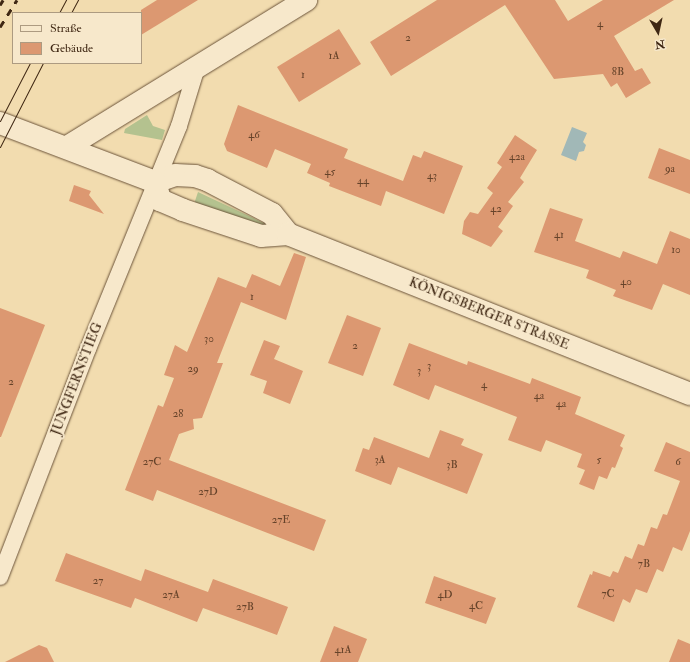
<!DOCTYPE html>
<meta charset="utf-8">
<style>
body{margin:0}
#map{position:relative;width:690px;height:662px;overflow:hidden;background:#f2dcaf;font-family:"IM FELL Double Pica",serif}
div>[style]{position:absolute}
.green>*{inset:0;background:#b4c28f}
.water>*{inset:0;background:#a1b8b7}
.building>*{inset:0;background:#dc9871}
.roads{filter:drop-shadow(0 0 1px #6c543a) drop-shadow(0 0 1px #6c543a)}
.minor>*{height:16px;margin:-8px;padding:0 8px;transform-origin:8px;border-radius:8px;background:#f7e8cb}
.secondary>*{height:22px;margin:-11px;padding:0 11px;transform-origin:11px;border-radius:11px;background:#f7e8cb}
.tram>*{height:1px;margin:-0.5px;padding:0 0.5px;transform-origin:0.5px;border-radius:0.5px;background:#3f2713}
.rail>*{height:3px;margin-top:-1.5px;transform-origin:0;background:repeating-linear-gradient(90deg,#3f2713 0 7px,transparent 0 14px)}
span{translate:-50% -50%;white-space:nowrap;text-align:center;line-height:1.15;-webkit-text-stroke:4px #f7e8cb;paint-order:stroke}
.number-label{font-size:11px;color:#66432a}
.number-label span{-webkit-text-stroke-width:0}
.street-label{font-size:13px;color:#3f2713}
.legend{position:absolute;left:12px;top:12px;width:130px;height:52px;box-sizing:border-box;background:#f7e8cb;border:1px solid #ad9b81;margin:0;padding:5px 7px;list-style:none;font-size:12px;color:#3f2713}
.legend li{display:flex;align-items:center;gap:8px;height:20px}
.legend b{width:20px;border:1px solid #ad9b81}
.north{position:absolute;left:638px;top:12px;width:40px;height:40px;-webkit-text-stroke:3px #f7e8cb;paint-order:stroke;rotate:171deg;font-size:11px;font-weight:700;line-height:16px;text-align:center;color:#3f2713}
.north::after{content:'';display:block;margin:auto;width:14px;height:18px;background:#3f2713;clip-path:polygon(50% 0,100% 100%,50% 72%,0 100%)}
</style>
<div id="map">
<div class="green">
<div style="clip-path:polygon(147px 115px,153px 126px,165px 130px,162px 140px,124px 133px,125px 129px)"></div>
<div style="clip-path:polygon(198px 192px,268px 225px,266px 228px,194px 204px)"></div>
</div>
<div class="water">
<div style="clip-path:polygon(572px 127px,587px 133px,583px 142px,586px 145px,584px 151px,579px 152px,576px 161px,561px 155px)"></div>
</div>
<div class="building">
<div style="clip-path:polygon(157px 0,198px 0,141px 35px,141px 10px)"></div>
<div style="clip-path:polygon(437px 0,555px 0,568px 21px,603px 0,674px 0,614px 36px,635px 71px,642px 68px,651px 83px,626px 98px,617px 83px,611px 87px,603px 74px,554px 79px,505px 5px,391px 76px,370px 42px)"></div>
<div style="clip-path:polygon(339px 29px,361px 64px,299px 102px,277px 67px)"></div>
<div style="clip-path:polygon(238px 105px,348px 149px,344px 158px,403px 181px,413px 155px,421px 158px,424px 151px,463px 166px,444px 214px,386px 191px,381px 206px,329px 186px,330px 183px,307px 173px,311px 164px,275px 149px,267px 168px,227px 151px,224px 144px)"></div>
<div style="clip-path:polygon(515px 135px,537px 150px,520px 178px,524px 182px,508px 202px,513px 206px,498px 227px,503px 231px,491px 247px,462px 234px,464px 221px,470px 212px,478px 214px,493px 193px,487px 188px,502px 167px,497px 163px)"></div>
<div style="clip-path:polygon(659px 148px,690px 160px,690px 194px,648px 178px)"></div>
<div style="clip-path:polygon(74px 185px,91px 191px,89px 195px,104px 214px,69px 201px)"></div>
<div style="clip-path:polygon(550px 208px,583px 219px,575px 241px,620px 258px,623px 251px,657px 264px,670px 231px,690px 239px,690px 295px,663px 284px,652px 310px,613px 296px,616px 290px,586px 278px,589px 270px,534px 252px)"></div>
<div style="clip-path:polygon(294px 253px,306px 257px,286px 320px,241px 302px,217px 363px,223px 363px,202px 418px,193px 419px,194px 429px,179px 434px,169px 460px,326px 520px,314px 551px,157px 490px,153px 501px,125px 490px,158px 405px,163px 407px,174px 378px,164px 375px,175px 345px,187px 352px,218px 277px,246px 288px,252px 274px,280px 286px)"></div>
<div style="clip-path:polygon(0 308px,45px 325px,1px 437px,0 437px)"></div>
<div style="clip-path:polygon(347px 315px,381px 328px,363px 376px,328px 363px)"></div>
<div style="clip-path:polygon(264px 340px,280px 346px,274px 359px,303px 371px,290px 404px,263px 393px,267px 381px,250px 375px)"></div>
<div style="clip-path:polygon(409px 343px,467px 365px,468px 361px,530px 384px,532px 378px,581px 397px,575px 414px,625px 435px,620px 446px,623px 448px,615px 468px,612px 467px,607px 479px,599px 476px,594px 490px,579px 484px,585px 470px,577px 467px,582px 454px,546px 440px,541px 452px,508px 440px,517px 417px,435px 385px,429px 400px,393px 385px)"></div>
<div style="clip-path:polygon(440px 430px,464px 439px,461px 445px,483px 454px,467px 494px,398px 467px,391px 485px,355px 471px,363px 448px,369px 450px,374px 437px,429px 458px)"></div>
<div style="clip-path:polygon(666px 442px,690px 452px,690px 531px,682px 551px,673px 547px,663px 572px,657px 569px,647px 593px,636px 589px,630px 603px,623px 599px,614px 622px,577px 607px,590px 574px,592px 575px,593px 571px,610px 577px,613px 571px,618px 573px,625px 556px,632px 559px,638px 544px,644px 546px,651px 527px,657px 529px,663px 514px,667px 515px,680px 481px,654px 471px)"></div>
<div style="clip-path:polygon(66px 553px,141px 581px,145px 569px,208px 592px,213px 579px,288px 607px,277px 635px,203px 608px,197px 622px,135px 598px,131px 608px,55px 581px)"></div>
<div style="clip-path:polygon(434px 576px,496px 598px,486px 624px,425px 603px)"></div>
<div style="clip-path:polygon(334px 626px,367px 639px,358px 662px,320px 662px)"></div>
<div style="clip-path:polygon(678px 639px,690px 644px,690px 662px,669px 662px)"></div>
<div style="clip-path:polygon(39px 645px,47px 648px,54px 662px,5px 662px)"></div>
</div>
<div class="roads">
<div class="minor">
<div style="left:0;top:577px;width:244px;rotate:-68.9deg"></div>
<div style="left:88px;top:349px;width:241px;rotate:-67.8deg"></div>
<div style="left:179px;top:126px;width:62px;rotate:-73deg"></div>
</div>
<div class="secondary">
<div style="left:0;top:123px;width:166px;rotate:20.8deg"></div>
<div style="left:155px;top:182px;width:21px;rotate:-19deg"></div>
<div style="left:175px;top:175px;width:20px;rotate:3deg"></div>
<div style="left:195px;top:176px;width:13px;rotate:18deg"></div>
<div style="left:207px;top:180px;width:73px;rotate:27.6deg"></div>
<div style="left:272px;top:214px;width:26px;rotate:51deg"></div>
<div style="left:67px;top:147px;width:281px;rotate:-31.6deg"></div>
<div style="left:155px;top:182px;width:19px;rotate:74deg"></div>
<div style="left:160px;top:200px;width:25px;rotate:23deg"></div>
<div style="left:183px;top:210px;width:82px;rotate:18.4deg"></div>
<div style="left:261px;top:236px;width:27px;rotate:-4deg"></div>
<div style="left:288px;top:234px;width:433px;rotate:21.7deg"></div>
</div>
</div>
<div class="tram">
<div style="left:59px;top:13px;width:15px;rotate:-62deg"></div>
<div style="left:71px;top:13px;width:15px;rotate:-62deg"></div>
<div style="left:0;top:121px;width:65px;rotate:-62.7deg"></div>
<div style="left:0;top:147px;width:94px;rotate:-62.9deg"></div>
</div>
<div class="rail">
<div style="left:0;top:5px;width:6px;rotate:-59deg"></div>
<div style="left:0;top:27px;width:32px;rotate:-58deg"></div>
</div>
<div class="number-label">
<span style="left:600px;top:24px">4</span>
<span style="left:408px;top:38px">2</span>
<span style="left:334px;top:56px">1A</span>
<span style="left:618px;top:72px">8B</span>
<span style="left:303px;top:75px">1</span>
<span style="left:254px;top:135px">46</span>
<span style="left:517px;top:157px">42a</span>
<span style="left:670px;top:169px">9a</span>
<span style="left:330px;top:172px">45</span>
<span style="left:432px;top:176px">43</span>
<span style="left:363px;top:181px">44</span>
<span style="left:496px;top:209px">42</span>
<span style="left:559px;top:235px">41</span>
<span style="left:676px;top:250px">10</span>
<span style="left:626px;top:282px">40</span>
<span style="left:252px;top:297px">1</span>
<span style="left:209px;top:339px">30</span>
<span style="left:355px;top:346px">2</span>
<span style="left:429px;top:366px">3</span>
<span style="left:193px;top:369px">29</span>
<span style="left:419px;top:371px">3</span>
<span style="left:11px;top:382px">2</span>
<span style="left:484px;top:385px">4</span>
<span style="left:539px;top:396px">4a</span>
<span style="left:561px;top:404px">4a</span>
<span style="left:178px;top:414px">28</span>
<span style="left:380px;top:460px">3A</span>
<span style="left:599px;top:460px">5</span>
<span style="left:152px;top:462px">27C</span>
<span style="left:678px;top:462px">6</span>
<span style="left:452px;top:465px">3B</span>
<span style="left:208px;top:492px">27D</span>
<span style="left:281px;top:520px">27E</span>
<span style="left:644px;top:564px">7B</span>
<span style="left:98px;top:581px">27</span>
<span style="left:608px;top:594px">7C</span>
<span style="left:171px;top:595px">27A</span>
<span style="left:445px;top:595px">4D</span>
<span style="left:476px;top:606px">4C</span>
<span style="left:245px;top:607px">27B</span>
<span style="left:343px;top:650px">41A</span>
</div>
<div class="street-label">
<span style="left:489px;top:314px;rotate:22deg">KÖNIGSBERGER STRASSE</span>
<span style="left:77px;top:379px;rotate:-69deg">JUNGFERNSTIEG</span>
</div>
<ul class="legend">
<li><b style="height:5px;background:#f7e8cb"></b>Straße</li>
<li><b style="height:11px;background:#dc9871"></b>Gebäude</li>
</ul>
<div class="north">N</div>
</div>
